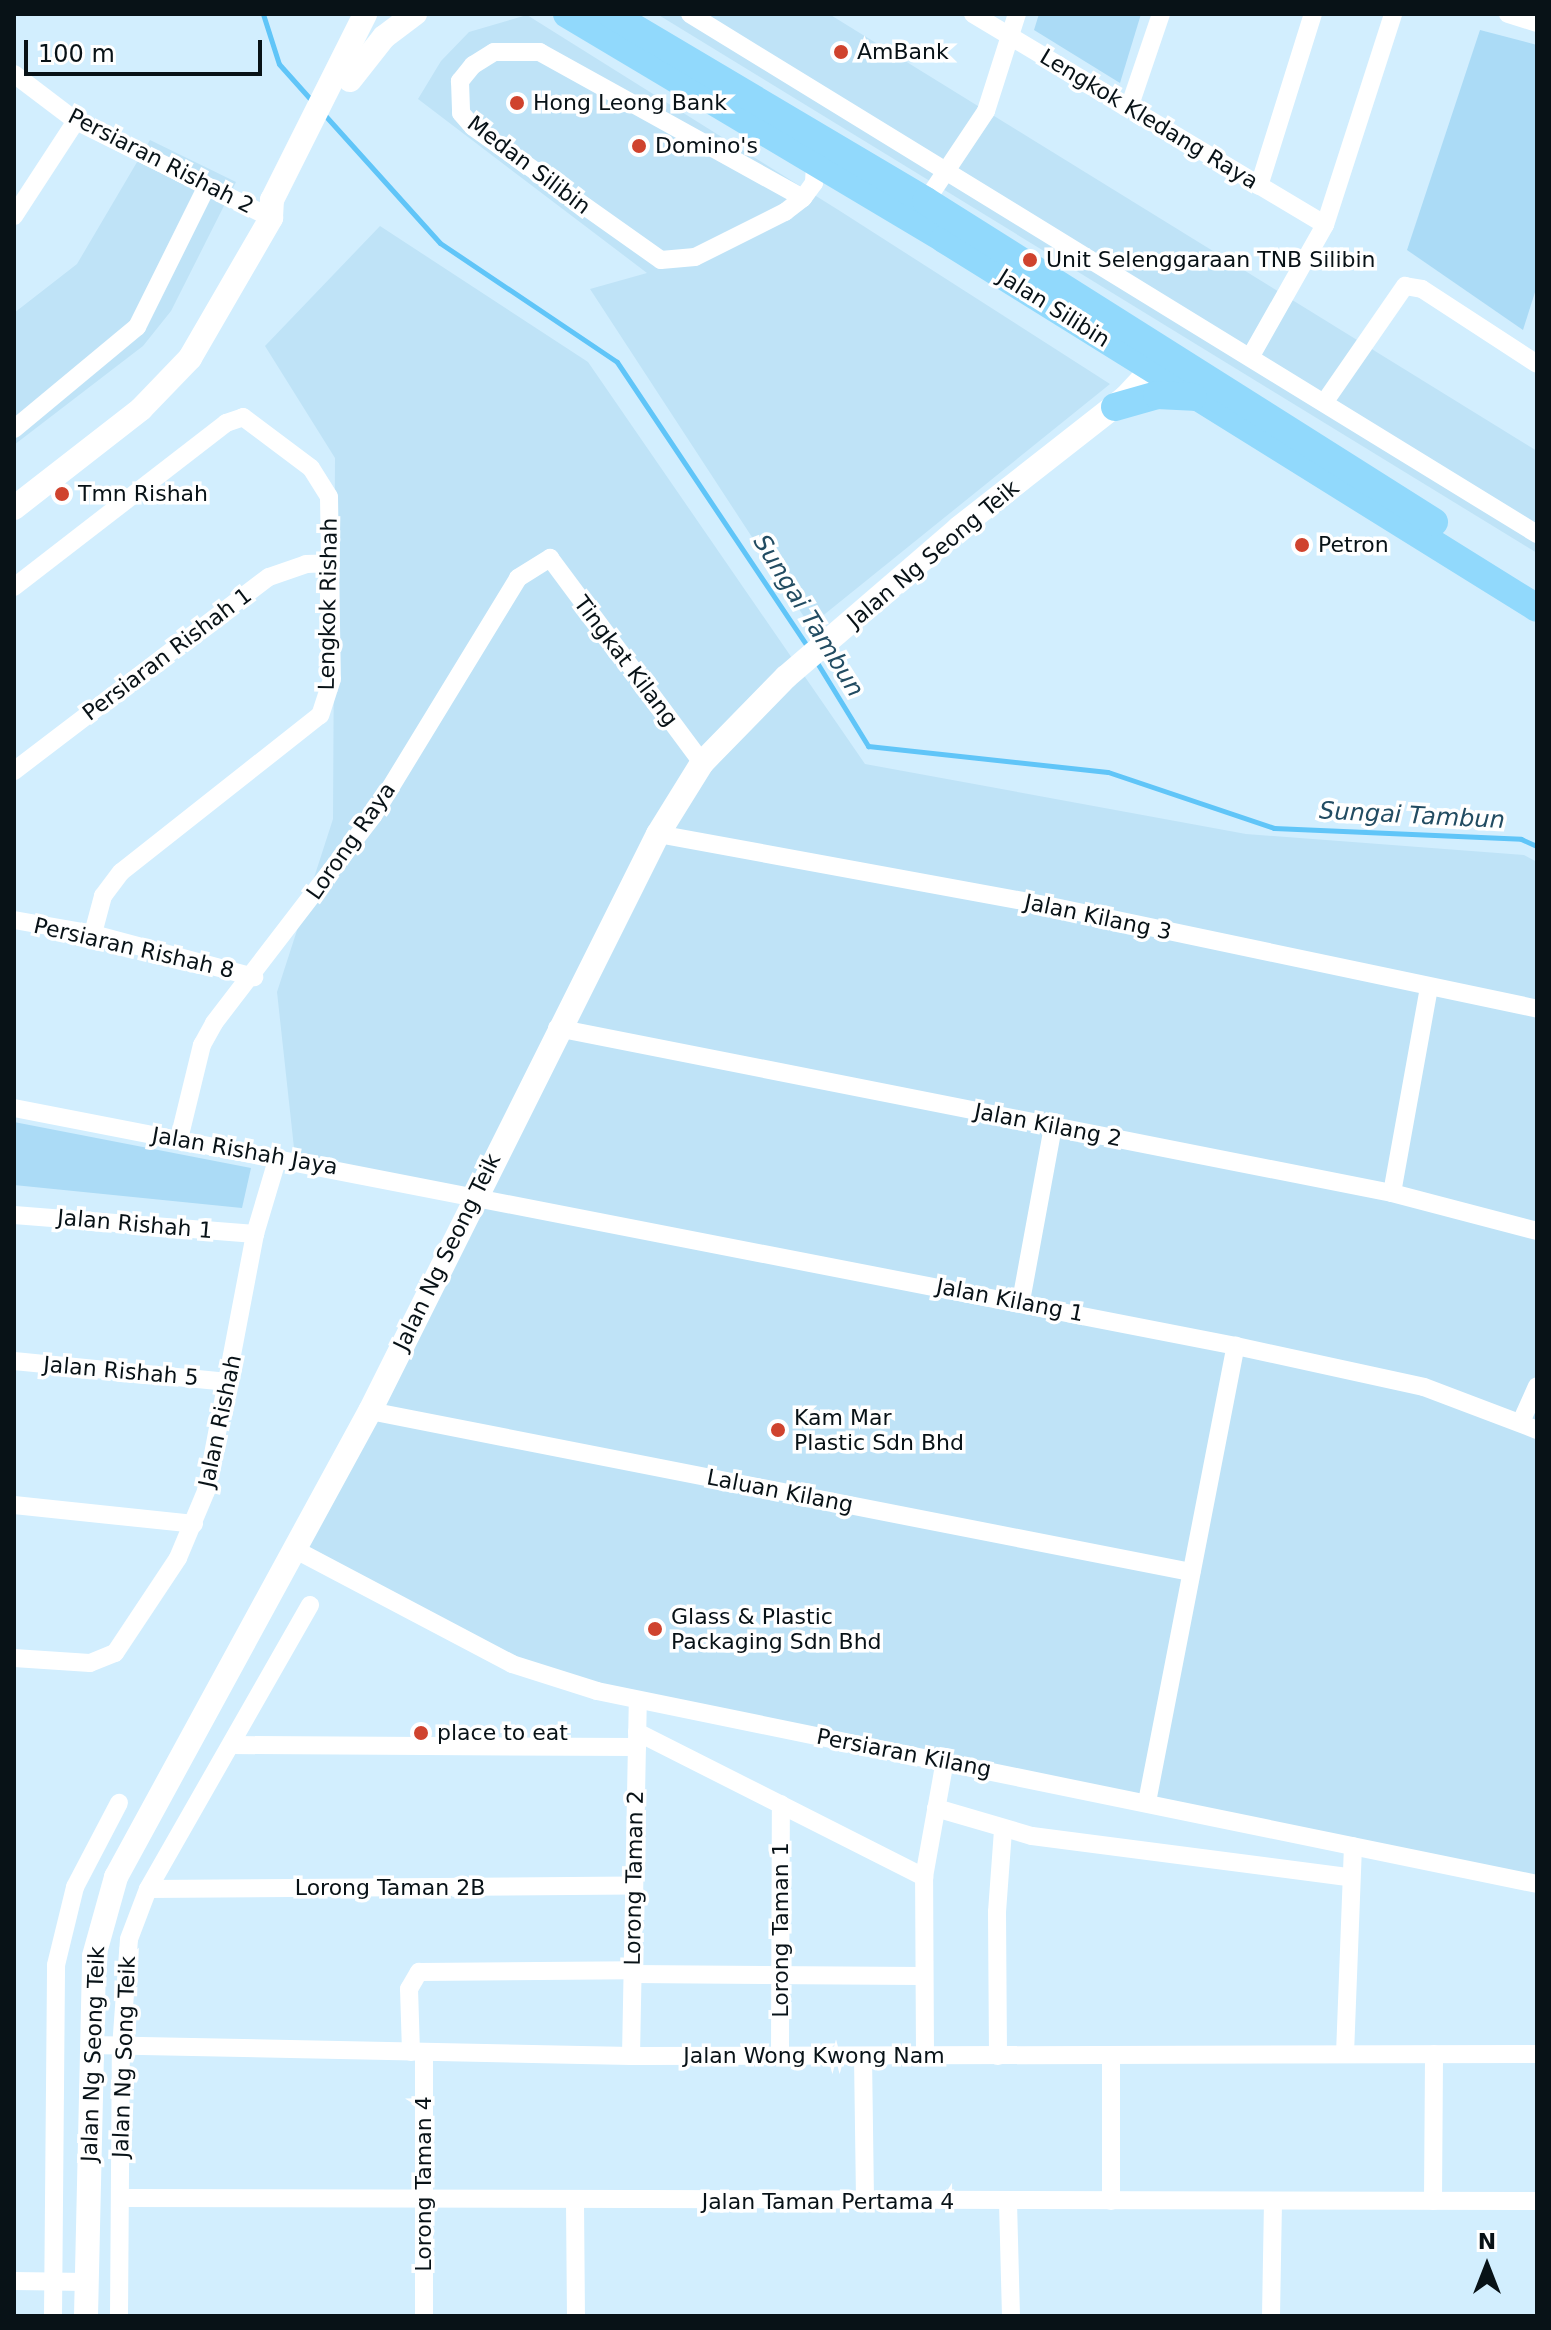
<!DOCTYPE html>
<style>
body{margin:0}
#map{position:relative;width:1551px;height:2330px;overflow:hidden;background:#d2eefe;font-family:"DejaVu Sans",sans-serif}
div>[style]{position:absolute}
.built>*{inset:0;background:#bfe3f7}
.green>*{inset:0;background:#abdbf6}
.stream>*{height:5px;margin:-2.5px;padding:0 2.5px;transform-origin:2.5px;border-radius:2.5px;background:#60c5f8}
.minor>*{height:18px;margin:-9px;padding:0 9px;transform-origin:9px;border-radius:9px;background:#fff}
.secondary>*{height:24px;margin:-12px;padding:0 12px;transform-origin:12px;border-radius:12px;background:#fff}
.primary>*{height:28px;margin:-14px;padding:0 14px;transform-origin:14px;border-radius:14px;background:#91d9fc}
.dots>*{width:22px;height:22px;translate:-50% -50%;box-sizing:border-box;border:4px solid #fff;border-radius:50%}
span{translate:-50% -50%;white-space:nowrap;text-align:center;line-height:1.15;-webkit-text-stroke:7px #fff;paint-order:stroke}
.poi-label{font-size:22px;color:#081217}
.left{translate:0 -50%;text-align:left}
.street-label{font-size:22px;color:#081217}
.water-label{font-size:24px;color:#224c62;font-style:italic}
.frame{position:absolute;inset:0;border:16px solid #081217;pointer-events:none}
.north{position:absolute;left:1447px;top:2226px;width:80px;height:80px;-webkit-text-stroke:6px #fff;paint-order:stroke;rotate:0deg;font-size:22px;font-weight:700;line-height:32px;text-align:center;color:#081217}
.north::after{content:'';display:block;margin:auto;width:28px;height:36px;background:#081217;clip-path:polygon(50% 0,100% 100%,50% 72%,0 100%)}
.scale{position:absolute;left:24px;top:40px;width:238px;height:36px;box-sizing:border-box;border:4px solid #081217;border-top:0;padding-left:10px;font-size:24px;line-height:28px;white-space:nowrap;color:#081217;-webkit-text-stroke:6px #fff;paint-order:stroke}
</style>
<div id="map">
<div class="built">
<div style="clip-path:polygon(657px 14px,829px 14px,1537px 451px,1537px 553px)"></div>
<div style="clip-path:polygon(527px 15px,840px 211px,1110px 384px,810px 626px,590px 289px,647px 273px,418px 99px,441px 61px,469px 32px)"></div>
<div style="clip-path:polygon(150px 140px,236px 182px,171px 311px,143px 346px,14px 445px,14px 313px,77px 264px)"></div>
<div style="clip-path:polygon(380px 226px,588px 362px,865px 764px,1246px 834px,1524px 855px,1537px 862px,1537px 1881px,547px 1675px,295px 1546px,468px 1197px,295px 1157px,277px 992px,333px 819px,335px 458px,265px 346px)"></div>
</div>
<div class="green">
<div style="clip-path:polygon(1039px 14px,1141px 14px,1120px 83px,1034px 30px)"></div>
<div style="clip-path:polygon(1480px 30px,1537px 45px,1537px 286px,1523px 330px,1407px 250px)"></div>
<div style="clip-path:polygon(14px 1122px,251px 1168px,242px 1208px,14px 1185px)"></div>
</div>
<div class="stream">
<div style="left:263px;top:14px;width:52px;rotate:72.3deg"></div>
<div style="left:279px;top:64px;width:51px;rotate:48.2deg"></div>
<div style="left:322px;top:112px;width:176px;rotate:48deg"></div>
<div style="left:440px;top:243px;width:213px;rotate:33.9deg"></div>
<div style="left:617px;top:362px;width:345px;rotate:56.2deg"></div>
<div style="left:816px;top:661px;width:100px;rotate:58.5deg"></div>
<div style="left:868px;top:746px;width:241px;rotate:6.2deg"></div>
<div style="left:1108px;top:772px;width:175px;rotate:18.6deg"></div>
<div style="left:1274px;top:828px;width:247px;rotate:2.5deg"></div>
<div style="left:1521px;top:839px;width:17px;rotate:24deg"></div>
</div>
<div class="minor">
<div style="left:690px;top:14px;width:994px;rotate:31.55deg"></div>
<div style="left:973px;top:14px;width:410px;rotate:30.9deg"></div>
<div style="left:1508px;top:14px;width:30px;rotate:17deg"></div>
<div style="left:14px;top:74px;width:78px;rotate:37.2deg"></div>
<div style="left:76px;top:121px;width:218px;rotate:26.4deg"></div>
<div style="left:1130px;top:105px;width:96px;rotate:-71.2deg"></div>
<div style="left:1259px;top:186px;width:180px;rotate:-72.6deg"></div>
<div style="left:803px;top:198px;width:301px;rotate:-151deg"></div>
<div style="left:540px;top:52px;width:46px;rotate:180deg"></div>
<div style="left:494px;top:52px;width:25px;rotate:148deg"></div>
<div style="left:473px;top:65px;width:21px;rotate:129deg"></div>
<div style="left:460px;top:81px;width:32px;rotate:88deg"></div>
<div style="left:461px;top:113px;width:18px;rotate:49deg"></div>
<div style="left:473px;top:127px;width:230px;rotate:35.3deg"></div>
<div style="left:661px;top:260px;width:34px;rotate:-5deg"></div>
<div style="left:695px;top:257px;width:101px;rotate:-26.6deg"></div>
<div style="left:785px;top:212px;width:23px;rotate:-38deg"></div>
<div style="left:803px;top:198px;width:19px;rotate:-54deg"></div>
<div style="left:814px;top:183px;width:22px;rotate:-87deg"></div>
<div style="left:926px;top:201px;width:108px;rotate:-56.3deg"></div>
<div style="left:986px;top:111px;width:102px;rotate:-72.3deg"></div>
<div style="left:14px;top:216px;width:113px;rotate:-56.9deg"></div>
<div style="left:1252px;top:354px;width:148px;rotate:-60.5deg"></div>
<div style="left:1325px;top:225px;width:222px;rotate:-72.1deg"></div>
<div style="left:1326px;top:400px;width:139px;rotate:-55.3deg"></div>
<div style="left:1405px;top:286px;width:17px;rotate:10deg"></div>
<div style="left:1422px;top:289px;width:137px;rotate:33.1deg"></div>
<div style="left:14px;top:429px;width:160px;rotate:-39.7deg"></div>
<div style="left:137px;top:327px;width:157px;rotate:-63.6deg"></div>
<div style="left:14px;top:587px;width:268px;rotate:-37.7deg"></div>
<div style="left:226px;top:423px;width:18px;rotate:-19deg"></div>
<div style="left:243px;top:417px;width:85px;rotate:36.9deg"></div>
<div style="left:311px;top:468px;width:34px;rotate:58deg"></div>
<div style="left:329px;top:497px;width:182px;rotate:89.1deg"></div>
<div style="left:332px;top:679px;width:38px;rotate:108deg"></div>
<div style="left:320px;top:715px;width:253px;rotate:141.7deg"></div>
<div style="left:121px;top:872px;width:30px;rotate:127deg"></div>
<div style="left:103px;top:896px;width:39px;rotate:105deg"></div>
<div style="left:14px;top:771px;width:320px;rotate:-37.3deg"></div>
<div style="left:269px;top:577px;width:39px;rotate:-19deg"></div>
<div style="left:306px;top:564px;width:25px;rotate:-2deg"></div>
<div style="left:658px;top:834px;width:399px;rotate:10.4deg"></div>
<div style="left:1050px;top:906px;width:498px;rotate:11.9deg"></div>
<div style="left:14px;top:920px;width:80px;rotate:10deg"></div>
<div style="left:93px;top:934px;width:167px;rotate:15deg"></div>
<div style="left:557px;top:1028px;width:851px;rotate:11.18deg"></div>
<div style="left:1392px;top:1193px;width:150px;rotate:14.7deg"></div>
<div style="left:14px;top:1108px;width:1245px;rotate:11.02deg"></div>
<div style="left:1236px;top:1346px;width:192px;rotate:12.3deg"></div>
<div style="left:1424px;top:1387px;width:121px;rotate:20.8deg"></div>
<div style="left:179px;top:1139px;width:97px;rotate:-76.3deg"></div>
<div style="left:202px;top:1045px;width:25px;rotate:-61deg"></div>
<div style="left:214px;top:1023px;width:261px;rotate:-52.5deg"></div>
<div style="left:373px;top:816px;width:279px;rotate:-58.6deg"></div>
<div style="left:518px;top:578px;width:38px;rotate:-32deg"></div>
<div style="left:550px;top:558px;width:255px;rotate:53.4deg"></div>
<div style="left:1392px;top:1193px;width:209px;rotate:-79.8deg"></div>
<div style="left:14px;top:1215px;width:242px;rotate:4.5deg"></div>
<div style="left:1021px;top:1301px;width:177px;rotate:-79.6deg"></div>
<div style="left:14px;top:1361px;width:215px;rotate:5.6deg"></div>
<div style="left:370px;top:1411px;width:837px;rotate:11.1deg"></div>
<div style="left:1521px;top:1422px;width:39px;rotate:-66deg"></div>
<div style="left:14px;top:1505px;width:181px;rotate:6deg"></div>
<div style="left:296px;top:1550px;width:244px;rotate:27.8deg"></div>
<div style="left:512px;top:1664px;width:89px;rotate:17.6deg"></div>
<div style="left:597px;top:1691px;width:960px;rotate:11.6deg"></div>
<div style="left:14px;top:1658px;width:76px;rotate:3.8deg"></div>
<div style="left:90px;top:1663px;width:27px;rotate:-22deg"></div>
<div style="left:115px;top:1653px;width:114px;rotate:-56.4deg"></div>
<div style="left:178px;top:1558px;width:73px;rotate:-67.3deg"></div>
<div style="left:206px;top:1491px;width:262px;rotate:-79.2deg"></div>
<div style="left:255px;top:1234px;width:80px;rotate:-73.4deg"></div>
<div style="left:637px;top:1732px;width:322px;rotate:26.8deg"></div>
<div style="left:232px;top:1745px;width:405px;rotate:0.3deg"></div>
<div style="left:1147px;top:1802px;width:465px;rotate:-79deg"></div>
<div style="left:936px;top:1808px;width:100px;rotate:16.3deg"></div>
<div style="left:1032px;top:1836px;width:320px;rotate:7.4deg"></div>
<div style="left:148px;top:1889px;width:485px;rotate:-0.4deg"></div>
<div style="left:632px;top:1974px;width:291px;rotate:0.4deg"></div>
<div style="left:91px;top:2045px;width:540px;rotate:1.17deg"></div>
<div style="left:631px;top:2056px;width:906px;rotate:-0.13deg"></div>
<div style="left:411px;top:2052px;width:63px;rotate:-91.8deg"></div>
<div style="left:409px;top:1989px;width:20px;rotate:-60deg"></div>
<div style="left:419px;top:1972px;width:213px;rotate:-0.5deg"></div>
<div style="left:424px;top:2052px;width:264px;rotate:90deg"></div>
<div style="left:1345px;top:2054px;width:208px;rotate:-87.8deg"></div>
<div style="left:925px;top:2055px;width:178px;rotate:-90.3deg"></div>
<div style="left:924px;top:1877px;width:119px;rotate:-79.8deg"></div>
<div style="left:631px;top:2056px;width:356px;rotate:-88.9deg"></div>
<div style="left:780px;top:2056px;width:252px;rotate:-89.8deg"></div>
<div style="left:863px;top:2056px;width:146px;rotate:89.2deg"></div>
<div style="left:998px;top:2056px;width:144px;rotate:-90.4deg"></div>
<div style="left:997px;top:1912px;width:82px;rotate:-85.8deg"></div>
<div style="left:1111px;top:2056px;width:145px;rotate:90deg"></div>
<div style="left:120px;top:2198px;width:1417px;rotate:0.12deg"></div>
<div style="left:1433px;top:2201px;width:147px;rotate:-89.6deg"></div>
<div style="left:1008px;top:2202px;width:114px;rotate:88.5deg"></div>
<div style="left:575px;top:2203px;width:113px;rotate:89.5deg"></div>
<div style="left:14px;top:2281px;width:73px;rotate:0.8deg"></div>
<div style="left:53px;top:2316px;width:351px;rotate:-89.5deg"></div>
<div style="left:56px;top:1965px;width:80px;rotate:-76.3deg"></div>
<div style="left:75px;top:1887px;width:95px;rotate:-62.4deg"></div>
<div style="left:119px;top:2316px;width:268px;rotate:-89.6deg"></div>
<div style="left:121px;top:2048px;width:109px;rotate:-85.8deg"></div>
<div style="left:129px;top:1939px;width:53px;rotate:-69.2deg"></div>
<div style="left:148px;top:1889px;width:327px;rotate:-60.3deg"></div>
<div style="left:1271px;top:2316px;width:114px;rotate:-89deg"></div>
</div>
<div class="secondary">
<div style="left:350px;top:80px;width:55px;rotate:-51.7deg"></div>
<div style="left:384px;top:37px;width:39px;rotate:-37deg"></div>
<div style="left:14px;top:508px;width:161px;rotate:-37.9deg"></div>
<div style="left:141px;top:409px;width:71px;rotate:-46.1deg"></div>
<div style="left:190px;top:358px;width:162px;rotate:-59.9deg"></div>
<div style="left:271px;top:218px;width:18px;rotate:-87deg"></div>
<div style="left:272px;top:200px;width:208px;rotate:-63.4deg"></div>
<div style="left:86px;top:2316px;width:360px;rotate:-88.7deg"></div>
<div style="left:94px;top:1956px;width:82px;rotate:-74.4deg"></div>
<div style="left:116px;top:1877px;width:531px;rotate:-61.41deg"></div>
<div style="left:370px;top:1411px;width:645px;rotate:-63.47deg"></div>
<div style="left:658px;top:834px;width:84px;rotate:-58.2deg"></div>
<div style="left:702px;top:763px;width:120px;rotate:-45.7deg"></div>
<div style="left:786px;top:677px;width:228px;rotate:-40.7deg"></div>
<div style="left:959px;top:528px;width:212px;rotate:-38.1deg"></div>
<div style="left:1126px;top:397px;width:37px;rotate:-47deg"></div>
</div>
<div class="primary">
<div style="left:567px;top:14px;width:439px;rotate:30.8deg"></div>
<div style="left:944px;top:239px;width:698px;rotate:31.89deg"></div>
<div style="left:611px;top:14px;width:366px;rotate:30.7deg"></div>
<div style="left:926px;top:201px;width:601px;rotate:32.29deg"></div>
<div style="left:1115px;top:407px;width:44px;rotate:-15.9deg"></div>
<div style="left:1157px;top:395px;width:36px;rotate:3deg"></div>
</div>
<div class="dots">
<div style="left:841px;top:52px;background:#cf432e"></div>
<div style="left:517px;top:103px;background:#cf432e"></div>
<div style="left:639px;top:146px;background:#cf432e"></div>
<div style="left:1030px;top:260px;background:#cf432e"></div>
<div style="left:62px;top:494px;background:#cf432e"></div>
<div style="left:1302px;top:545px;background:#cf432e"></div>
<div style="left:778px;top:1430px;background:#cf432e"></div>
<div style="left:655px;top:1629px;background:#cf432e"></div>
<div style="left:421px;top:1733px;background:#cf432e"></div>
</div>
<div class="poi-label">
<span class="left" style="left:857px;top:52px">AmBank</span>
<span class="left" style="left:533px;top:103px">Hong Leong Bank</span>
<span class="left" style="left:655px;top:146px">Domino's</span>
<span class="left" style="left:1046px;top:260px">Unit Selenggaraan TNB Silibin</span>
<span class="left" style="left:78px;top:494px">Tmn Rishah</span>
<span class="left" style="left:1318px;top:545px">Petron</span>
<span class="left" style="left:794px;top:1430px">Kam Mar<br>Plastic Sdn Bhd</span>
<span class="left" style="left:671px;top:1629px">Glass &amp; Plastic<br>Packaging Sdn Bhd</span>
<span class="left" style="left:437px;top:1733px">place to eat</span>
</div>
<div class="street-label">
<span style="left:1149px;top:119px;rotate:31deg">Lengkok Kledang Raya</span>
<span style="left:161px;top:161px;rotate:27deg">Persiaran Rishah 2</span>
<span style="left:529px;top:165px;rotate:37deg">Medan Silibin</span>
<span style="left:1054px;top:308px;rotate:32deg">Jalan Silibin</span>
<span style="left:933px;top:554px;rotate:-40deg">Jalan Ng Seong Teik</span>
<span style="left:328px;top:604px;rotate:-89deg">Lengkok Rishah</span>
<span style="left:167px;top:654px;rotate:-37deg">Persiaran Rishah 1</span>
<span style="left:626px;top:661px;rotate:53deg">Tingkat Kilang</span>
<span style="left:351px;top:841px;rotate:-55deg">Lorong Raya</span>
<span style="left:1098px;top:917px;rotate:12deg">Jalan Kilang 3</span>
<span style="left:134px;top:948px;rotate:13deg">Persiaran Rishah 8</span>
<span style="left:1048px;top:1125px;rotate:11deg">Jalan Kilang 2</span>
<span style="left:245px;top:1151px;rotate:10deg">Jalan Rishah Jaya</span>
<span style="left:135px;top:1224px;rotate:5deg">Jalan Rishah 1</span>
<span style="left:447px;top:1252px;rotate:-64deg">Jalan Ng Seong Teik</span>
<span style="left:1010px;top:1300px;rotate:11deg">Jalan Kilang 1</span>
<span style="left:121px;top:1371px;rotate:5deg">Jalan Rishah 5</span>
<span style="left:220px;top:1421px;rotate:-78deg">Jalan Rishah</span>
<span style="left:780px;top:1491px;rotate:11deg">Laluan Kilang</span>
<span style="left:904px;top:1753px;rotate:11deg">Persiaran Kilang</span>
<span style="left:634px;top:1878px;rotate:-89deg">Lorong Taman 2</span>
<span style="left:390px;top:1888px">Lorong Taman 2B</span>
<span style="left:781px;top:1930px;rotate:-90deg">Lorong Taman 1</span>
<span style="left:93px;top:2054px;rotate:-88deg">Jalan Ng Seong Teik</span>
<span style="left:814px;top:2056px">Jalan Wong Kwong Nam</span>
<span style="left:124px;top:2057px;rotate:-88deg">Jalan Ng Song Teik</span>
<span style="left:424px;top:2184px;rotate:-90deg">Lorong Taman 4</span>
<span style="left:828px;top:2202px">Jalan Taman Pertama 4</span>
</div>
<div class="water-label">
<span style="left:808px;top:616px;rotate:58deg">Sungai Tambun</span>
<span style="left:1412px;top:816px;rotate:3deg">Sungai Tambun</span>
</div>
<div class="frame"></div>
<div class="north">N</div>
<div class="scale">100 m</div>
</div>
